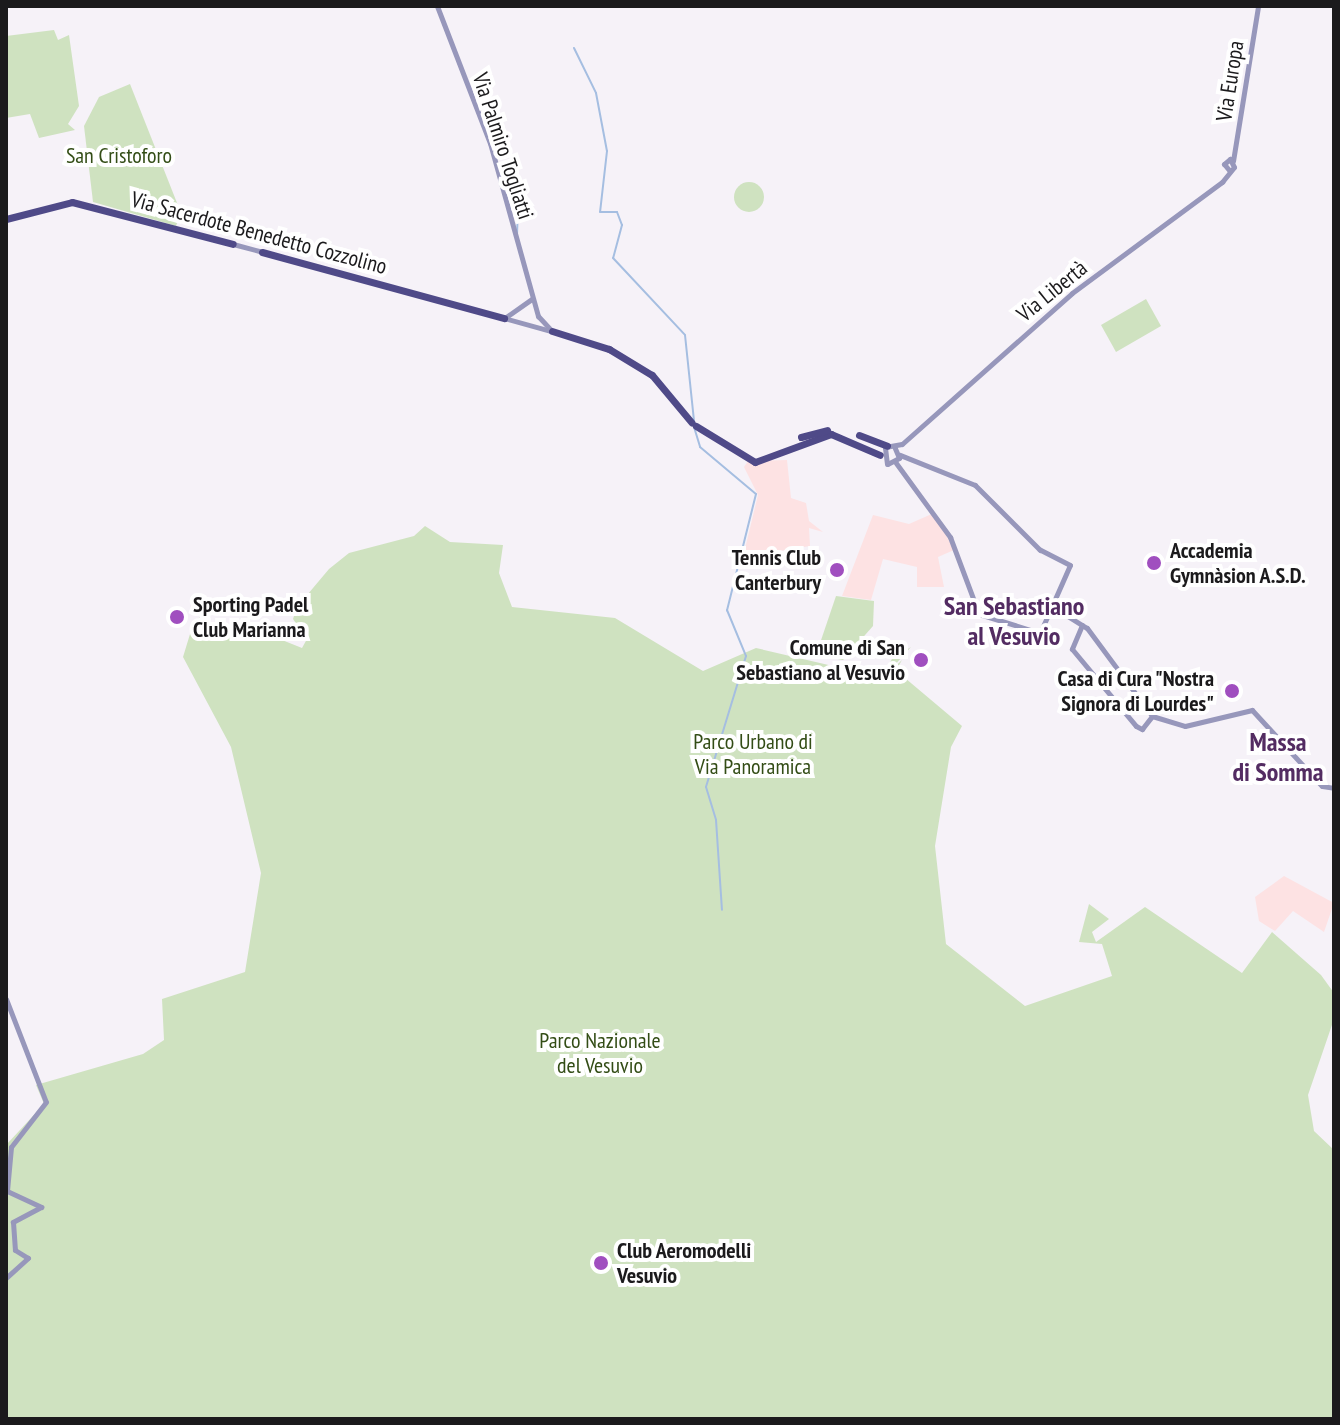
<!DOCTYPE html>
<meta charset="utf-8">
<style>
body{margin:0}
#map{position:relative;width:1340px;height:1425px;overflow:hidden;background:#f6f2f8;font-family:"PT Sans Narrow",sans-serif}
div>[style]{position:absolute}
.education>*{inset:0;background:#fde2e3}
.green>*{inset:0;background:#cfe2c0}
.round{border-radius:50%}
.stream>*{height:2px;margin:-1px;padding:0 1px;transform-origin:1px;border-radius:1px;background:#a5bee1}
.minor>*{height:5px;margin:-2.5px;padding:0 2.5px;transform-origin:2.5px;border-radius:2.5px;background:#9797bb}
.major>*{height:7px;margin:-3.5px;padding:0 3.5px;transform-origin:3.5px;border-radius:3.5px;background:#4f4a88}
.dots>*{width:22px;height:22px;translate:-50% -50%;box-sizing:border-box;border:4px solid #fff;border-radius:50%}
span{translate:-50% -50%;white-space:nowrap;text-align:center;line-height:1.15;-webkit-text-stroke:8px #fff;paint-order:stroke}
.street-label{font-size:22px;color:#1b1a1c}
.park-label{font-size:22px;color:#334d16}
.poi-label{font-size:22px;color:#1b1a1c;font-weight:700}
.left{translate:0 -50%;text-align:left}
.right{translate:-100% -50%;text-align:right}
.quarter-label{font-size:26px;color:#532c62;font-weight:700}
.frame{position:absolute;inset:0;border:8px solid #1b1a1c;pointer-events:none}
</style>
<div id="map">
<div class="education">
<div style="clip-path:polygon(787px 460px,791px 498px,806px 503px,809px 521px,823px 532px,809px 528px,810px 546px,743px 557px,758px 495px,744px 467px,748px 461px)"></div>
<div style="clip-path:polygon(934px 513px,954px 550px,938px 557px,944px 587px,917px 587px,917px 567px,883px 559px,871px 600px,842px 596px,873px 515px,909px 524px)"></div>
<div style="clip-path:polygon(1284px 876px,1334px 903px,1324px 932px,1293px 911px,1275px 931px,1259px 921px,1255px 897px)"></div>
</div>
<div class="green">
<div style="clip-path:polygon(54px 30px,58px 40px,69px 35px,79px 106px,68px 124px,75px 130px,39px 138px,30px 114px,6px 118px,6px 36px)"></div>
<div style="clip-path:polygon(130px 84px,181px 213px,176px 226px,93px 202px,84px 126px,99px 97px)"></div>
<div class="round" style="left:734px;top:182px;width:30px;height:30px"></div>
<div style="clip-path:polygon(1146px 299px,1161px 326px,1116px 352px,1101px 325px)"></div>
<div style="clip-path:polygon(425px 526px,450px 542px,503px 545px,499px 573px,512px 607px,615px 618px,703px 671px,756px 648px,880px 677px,892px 659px,911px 647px,884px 677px,902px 660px,891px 679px,896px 680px,900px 677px,905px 678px,962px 726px,951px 747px,935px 846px,946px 944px,1025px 1006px,1112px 976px,1102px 944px,1079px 942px,1089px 904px,1109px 919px,1092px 932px,1096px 942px,1145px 907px,1242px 973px,1272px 932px,1321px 975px,1334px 993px,1334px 1019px,1308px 1095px,1314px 1131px,1334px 1150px,1334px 1419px,6px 1419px,7px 1144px,44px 1104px,36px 1085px,143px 1054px,164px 1040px,162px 999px,245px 972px,261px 873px,231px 747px,183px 657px,194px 621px,202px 616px,212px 627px,267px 634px,302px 648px,307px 639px,293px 619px,297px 607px,329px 569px,349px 553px,414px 536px)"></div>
<div style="clip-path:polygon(836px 596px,874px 601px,873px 626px,843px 660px,816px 655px)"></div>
</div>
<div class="stream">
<div style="left:574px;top:48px;width:50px;rotate:63.9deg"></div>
<div style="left:596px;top:93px;width:59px;rotate:79.3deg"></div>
<div style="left:607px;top:151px;width:61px;rotate:96.5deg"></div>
<div style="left:600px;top:212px;width:17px"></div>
<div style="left:617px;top:212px;width:14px;rotate:69deg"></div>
<div style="left:622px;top:225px;width:34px;rotate:105deg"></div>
<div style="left:613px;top:258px;width:105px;rotate:46.9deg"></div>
<div style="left:685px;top:335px;width:86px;rotate:84deg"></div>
<div style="left:517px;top:235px;width:27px;rotate:-88deg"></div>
<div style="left:694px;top:427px;width:21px;rotate:73deg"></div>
<div style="left:700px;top:447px;width:73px;rotate:40deg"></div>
<div style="left:756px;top:494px;width:120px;rotate:104deg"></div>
<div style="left:727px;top:610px;width:50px;rotate:67.6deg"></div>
<div style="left:746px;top:656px;width:137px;rotate:107deg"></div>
<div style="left:706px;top:787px;width:34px;rotate:73deg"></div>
<div style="left:716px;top:820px;width:90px;rotate:86.2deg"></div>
</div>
<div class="minor">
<div style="left:437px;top:6px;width:147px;rotate:68.9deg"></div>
<div style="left:490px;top:143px;width:180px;rotate:74.5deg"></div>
<div style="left:538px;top:316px;width:21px;rotate:47deg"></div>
<div style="left:1233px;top:161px;width:157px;rotate:-80.8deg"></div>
<div style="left:233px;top:244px;width:30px;rotate:15deg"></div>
<div style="left:506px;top:317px;width:32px;rotate:-35deg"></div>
<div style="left:504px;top:318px;width:49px;rotate:15.5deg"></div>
<div style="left:894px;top:446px;width:13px;rotate:67deg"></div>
<div style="left:899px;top:458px;width:13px;rotate:153deg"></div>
<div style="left:887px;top:464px;width:17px;rotate:-97deg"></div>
<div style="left:885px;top:447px;width:17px;rotate:-10deg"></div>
<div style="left:902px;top:444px;width:227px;rotate:-41.6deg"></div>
<div style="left:1072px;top:293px;width:187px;rotate:-36.5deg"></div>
<div style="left:1222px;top:182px;width:19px;rotate:-51deg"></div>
<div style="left:1234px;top:167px;width:9px;rotate:-117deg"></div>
<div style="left:1230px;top:159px;width:8px;rotate:140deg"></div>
<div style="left:1224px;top:164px;width:8px;rotate:50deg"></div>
<div style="left:896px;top:463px;width:92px;rotate:53.9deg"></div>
<div style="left:950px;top:537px;width:82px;rotate:69.4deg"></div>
<div style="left:979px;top:614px;width:64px;rotate:17.3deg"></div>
<div style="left:1040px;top:633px;width:74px;rotate:-66.2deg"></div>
<div style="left:1070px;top:565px;width:34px;rotate:-153deg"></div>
<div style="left:1040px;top:550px;width:92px;rotate:-135deg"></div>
<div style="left:975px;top:485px;width:81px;rotate:-158.2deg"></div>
<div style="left:1053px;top:607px;width:40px;rotate:32deg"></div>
<div style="left:1087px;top:628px;width:109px;rotate:53.5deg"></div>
<div style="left:1152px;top:716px;width:34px;rotate:17deg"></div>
<div style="left:1185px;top:726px;width:69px;rotate:-13.4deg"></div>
<div style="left:1252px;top:710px;width:103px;rotate:47.4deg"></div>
<div style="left:1322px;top:786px;width:12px;rotate:9deg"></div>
<div style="left:1082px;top:625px;width:26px;rotate:113deg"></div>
<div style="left:1072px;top:649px;width:100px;rotate:50.3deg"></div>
<div style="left:1136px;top:726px;width:7px;rotate:27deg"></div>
<div style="left:1142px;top:729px;width:16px;rotate:-52deg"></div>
<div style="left:6px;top:999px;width:110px;rotate:68.8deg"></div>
<div style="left:46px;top:1102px;width:57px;rotate:127.9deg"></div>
<div style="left:11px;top:1147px;width:44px;rotate:95.2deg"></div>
<div style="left:7px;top:1191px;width:38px;rotate:25deg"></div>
<div style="left:41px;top:1207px;width:32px;rotate:152deg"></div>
<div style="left:13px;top:1222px;width:28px;rotate:86deg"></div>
<div style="left:15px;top:1250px;width:15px;rotate:32deg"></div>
<div style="left:28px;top:1258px;width:30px;rotate:138deg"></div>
</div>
<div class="major">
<div style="left:6px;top:219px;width:68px;rotate:-14.4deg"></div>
<div style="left:72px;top:202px;width:166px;rotate:14.6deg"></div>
<div style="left:262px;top:252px;width:251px;rotate:15.3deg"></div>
<div style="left:552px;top:331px;width:60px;rotate:17.5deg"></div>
<div style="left:609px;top:349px;width:50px;rotate:31.2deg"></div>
<div style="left:652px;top:375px;width:62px;rotate:50.2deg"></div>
<div style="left:696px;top:426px;width:69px;rotate:31.4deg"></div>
<div style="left:755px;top:462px;width:81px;rotate:-20.2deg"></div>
<div style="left:831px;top:434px;width:53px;rotate:23.2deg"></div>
<div style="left:859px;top:435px;width:30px;rotate:21deg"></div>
<div style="left:801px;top:437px;width:27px;rotate:-15deg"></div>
</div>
<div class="dots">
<div style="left:1154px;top:563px;background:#a04fbf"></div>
<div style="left:837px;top:570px;background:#a04fbf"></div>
<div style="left:177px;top:617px;background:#a04fbf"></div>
<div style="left:921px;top:660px;background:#a04fbf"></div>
<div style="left:1232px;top:691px;background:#a04fbf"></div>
<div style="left:601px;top:1263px;background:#a04fbf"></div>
</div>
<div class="street-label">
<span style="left:1230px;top:81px;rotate:-81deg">Via Europa</span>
<span style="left:503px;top:146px;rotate:72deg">Via Palmiro Togliatti</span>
<span style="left:259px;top:233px;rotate:15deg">Via Sacerdote Benedetto Cozzolino</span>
<span style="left:1052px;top:291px;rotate:-39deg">Via Libertà</span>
</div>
<div class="park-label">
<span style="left:119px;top:156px">San Cristoforo</span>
<span style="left:753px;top:754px">Parco Urbano di<br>Via Panoramica</span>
<span style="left:600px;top:1053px">Parco Nazionale<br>del Vesuvio</span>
</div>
<div class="poi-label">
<span class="left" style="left:1170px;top:563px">Accademia<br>Gymnàsion A.S.D.</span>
<span class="right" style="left:821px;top:570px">Tennis Club<br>Canterbury</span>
<span class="left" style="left:193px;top:617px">Sporting Padel<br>Club Marianna</span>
<span class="right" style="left:905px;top:660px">Comune di San<br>Sebastiano al Vesuvio</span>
<span class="right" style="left:1214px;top:691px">Casa di Cura "Nostra<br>Signora di Lourdes"</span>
<span class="left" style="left:617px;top:1263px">Club Aeromodelli<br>Vesuvio</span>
</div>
<div class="quarter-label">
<span style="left:1014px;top:621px">San Sebastiano<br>al Vesuvio</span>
<span style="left:1278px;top:757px">Massa<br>di Somma</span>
</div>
<div class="frame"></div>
</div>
